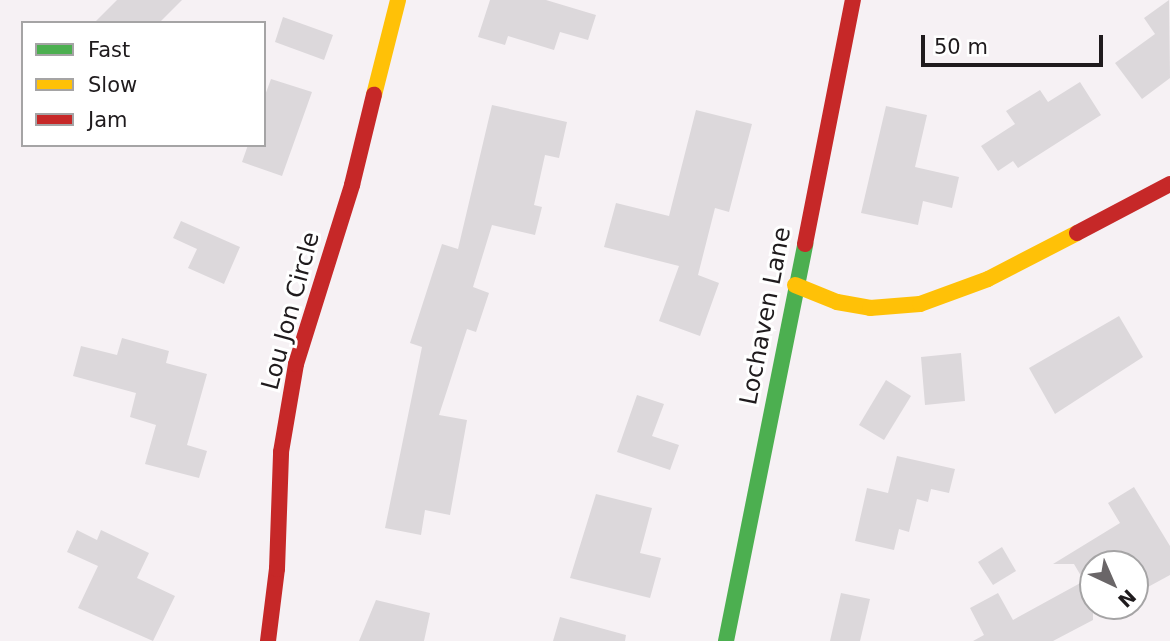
<!DOCTYPE html>
<style>
body{margin:0}
#map{position:relative;width:1170px;height:641px;overflow:hidden;background:#f6f1f4;font-family:"DejaVu Sans",sans-serif}
div>[style]{position:absolute}
.building>*{inset:0;background:#dcd8db}
.fast>*{height:16px;margin:-8px;padding:0 8px;transform-origin:8px;border-radius:8px;background:#4caf50}
.slow>*{height:16px;margin:-8px;padding:0 8px;transform-origin:8px;border-radius:8px;background:#ffc107}
.jam>*{height:16px;margin:-8px;padding:0 8px;transform-origin:8px;border-radius:8px;background:#c62828}
span{translate:-50% -50%;white-space:nowrap;text-align:center;line-height:1.15;-webkit-text-stroke:6px #fff;paint-order:stroke}
.street-label{font-size:24px;color:#1f1b1d}
.legend{position:absolute;left:21px;top:21px;width:245px;height:126px;box-sizing:border-box;background:#fff;border:2px solid #a5a4a5;margin:0;padding:9px 12px;list-style:none;font-size:21px;color:#1f1b1d}
.legend li{display:flex;align-items:center;gap:14px;height:35px}
.legend b{width:35px;border:2px solid #a5a4a5}
.north{position:absolute;left:1079px;top:550px;width:70px;height:70px;box-sizing:border-box;background:#fff;border:2px solid #a5a4a5;border-radius:50%;rotate:136deg;font-size:19px;font-weight:700;line-height:28px;text-align:center;color:#1f1b1d}
.north::after{content:'';display:block;margin:auto;width:24px;height:32px;background:#6a6668;clip-path:polygon(50% 0,100% 100%,50% 72%,0 100%)}
.scale{position:absolute;left:921px;top:35px;width:182px;height:32px;box-sizing:border-box;border:4px solid #1f1b1d;border-top:0;padding-left:9px;font-size:21px;line-height:24px;white-space:nowrap;color:#1f1b1d;-webkit-text-stroke:5px #fff;paint-order:stroke}
</style>
<div id="map">
<div class="building">
<div style="clip-path:polygon(117px 0,182px 0,159px 23px,94px 23px)"></div>
<div style="clip-path:polygon(490px 0,546px 0,596px 15px,588px 40px,560px 32px,554px 50px,508px 36px,505px 45px,478px 37px)"></div>
<div style="clip-path:polygon(1169px 0,1170px 78px,1142px 99px,1115px 63px,1155px 34px,1144px 18px)"></div>
<div style="clip-path:polygon(283px 17px,333px 35px,324px 60px,275px 42px)"></div>
<div style="clip-path:polygon(271px 79px,312px 92px,282px 176px,242px 162px,248px 145px,264px 145px,264px 98px)"></div>
<div style="clip-path:polygon(1080px 82px,1101px 115px,1018px 168px,1013px 161px,998px 171px,981px 146px,1015px 124px,1006px 111px,1040px 90px,1048px 102px)"></div>
<div style="clip-path:polygon(492px 105px,567px 122px,559px 158px,545px 155px,534px 205px,542px 207px,535px 235px,492px 225px,473px 287px,489px 293px,476px 332px,467px 329px,439px 415px,467px 420px,450px 515px,425px 510px,421px 535px,385px 528px,422px 347px,410px 343px,442px 244px,458px 249px)"></div>
<div style="clip-path:polygon(886px 106px,927px 115px,915px 167px,959px 177px,952px 208px,923px 201px,918px 225px,861px 213px)"></div>
<div style="clip-path:polygon(696px 110px,752px 124px,729px 212px,715px 208px,698px 275px,719px 283px,700px 336px,659px 321px,679px 266px,604px 247px,616px 203px,669px 216px)"></div>
<div style="clip-path:polygon(181px 221px,240px 247px,224px 284px,188px 268px,197px 249px,173px 238px)"></div>
<div style="clip-path:polygon(1119px 316px,1143px 357px,1055px 414px,1029px 368px)"></div>
<div style="clip-path:polygon(122px 338px,169px 351px,166px 363px,207px 374px,187px 445px,207px 451px,199px 478px,145px 464px,156px 425px,130px 417px,136px 393px,73px 376px,81px 346px,117px 355px)"></div>
<div style="clip-path:polygon(961px 353px,965px 401px,925px 405px,921px 357px)"></div>
<div style="clip-path:polygon(886px 380px,911px 396px,884px 440px,859px 425px)"></div>
<div style="clip-path:polygon(637px 395px,664px 404px,652px 436px,679px 445px,670px 470px,617px 452px)"></div>
<div style="clip-path:polygon(897px 456px,955px 469px,949px 493px,931px 489px,928px 502px,917px 499px,909px 532px,899px 529px,894px 550px,855px 541px,867px 488px,888px 493px)"></div>
<div style="clip-path:polygon(1134px 487px,1170px 546px,1170px 575px,1135px 594px,1135px 564px,1093px 564px,1093px 620px,1053px 641px,973px 641px,984px 635px,970px 608px,998px 593px,1013px 620px,1084px 581px,1074px 564px,1053px 564px,1120px 523px,1108px 503px)"></div>
<div style="clip-path:polygon(596px 494px,652px 508px,640px 553px,661px 558px,650px 598px,570px 578px)"></div>
<div style="clip-path:polygon(77px 530px,97px 540px,101px 530px,149px 553px,137px 578px,175px 596px,153px 641px,78px 608px,98px 566px,67px 552px)"></div>
<div style="clip-path:polygon(1002px 547px,1016px 571px,993px 585px,978px 562px)"></div>
<div style="clip-path:polygon(841px 593px,870px 599px,860px 641px,830px 641px)"></div>
<div style="clip-path:polygon(376px 600px,430px 613px,424px 641px,359px 641px)"></div>
<div style="clip-path:polygon(560px 617px,626px 635px,625px 641px,553px 641px)"></div>
</div>
<div class="fast">
<div style="left:726px;top:641px;width:405px;rotate:-78.7deg"></div>
</div>
<div class="slow">
<div style="left:374px;top:95px;width:98px;rotate:-75.8deg"></div>
<div style="left:795px;top:285px;width:45px;rotate:22deg"></div>
<div style="left:837px;top:302px;width:34px;rotate:10deg"></div>
<div style="left:870px;top:308px;width:50px;rotate:-4.6deg"></div>
<div style="left:920px;top:304px;width:72px;rotate:-20.2deg"></div>
<div style="left:988px;top:279px;width:100px;rotate:-27.3deg"></div>
</div>
<div class="jam">
<div style="left:1077px;top:233px;width:105px;rotate:-27.8deg"></div>
<div style="left:805px;top:244px;width:249px;rotate:-78.9deg"></div>
<div style="left:268px;top:641px;width:73px;rotate:-82.9deg"></div>
<div style="left:277px;top:569px;width:117px;rotate:-88deg"></div>
<div style="left:281px;top:452px;width:89px;rotate:-80.3deg"></div>
<div style="left:296px;top:364px;width:188px;rotate:-72.6deg"></div>
<div style="left:352px;top:185px;width:93px;rotate:-76.3deg"></div>
</div>
<div class="street-label">
<span style="left:291px;top:311px;rotate:-75deg">Lou Jon Circle</span>
<span style="left:766px;top:316px;rotate:-79deg">Lochaven Lane</span>
</div>
<ul class="legend">
<li><b style="height:9px;background:#4caf50"></b>Fast</li>
<li><b style="height:9px;background:#ffc107"></b>Slow</li>
<li><b style="height:9px;background:#c62828"></b>Jam</li>
</ul>
<div class="north">N</div>
<div class="scale">50 m</div>
</div>
